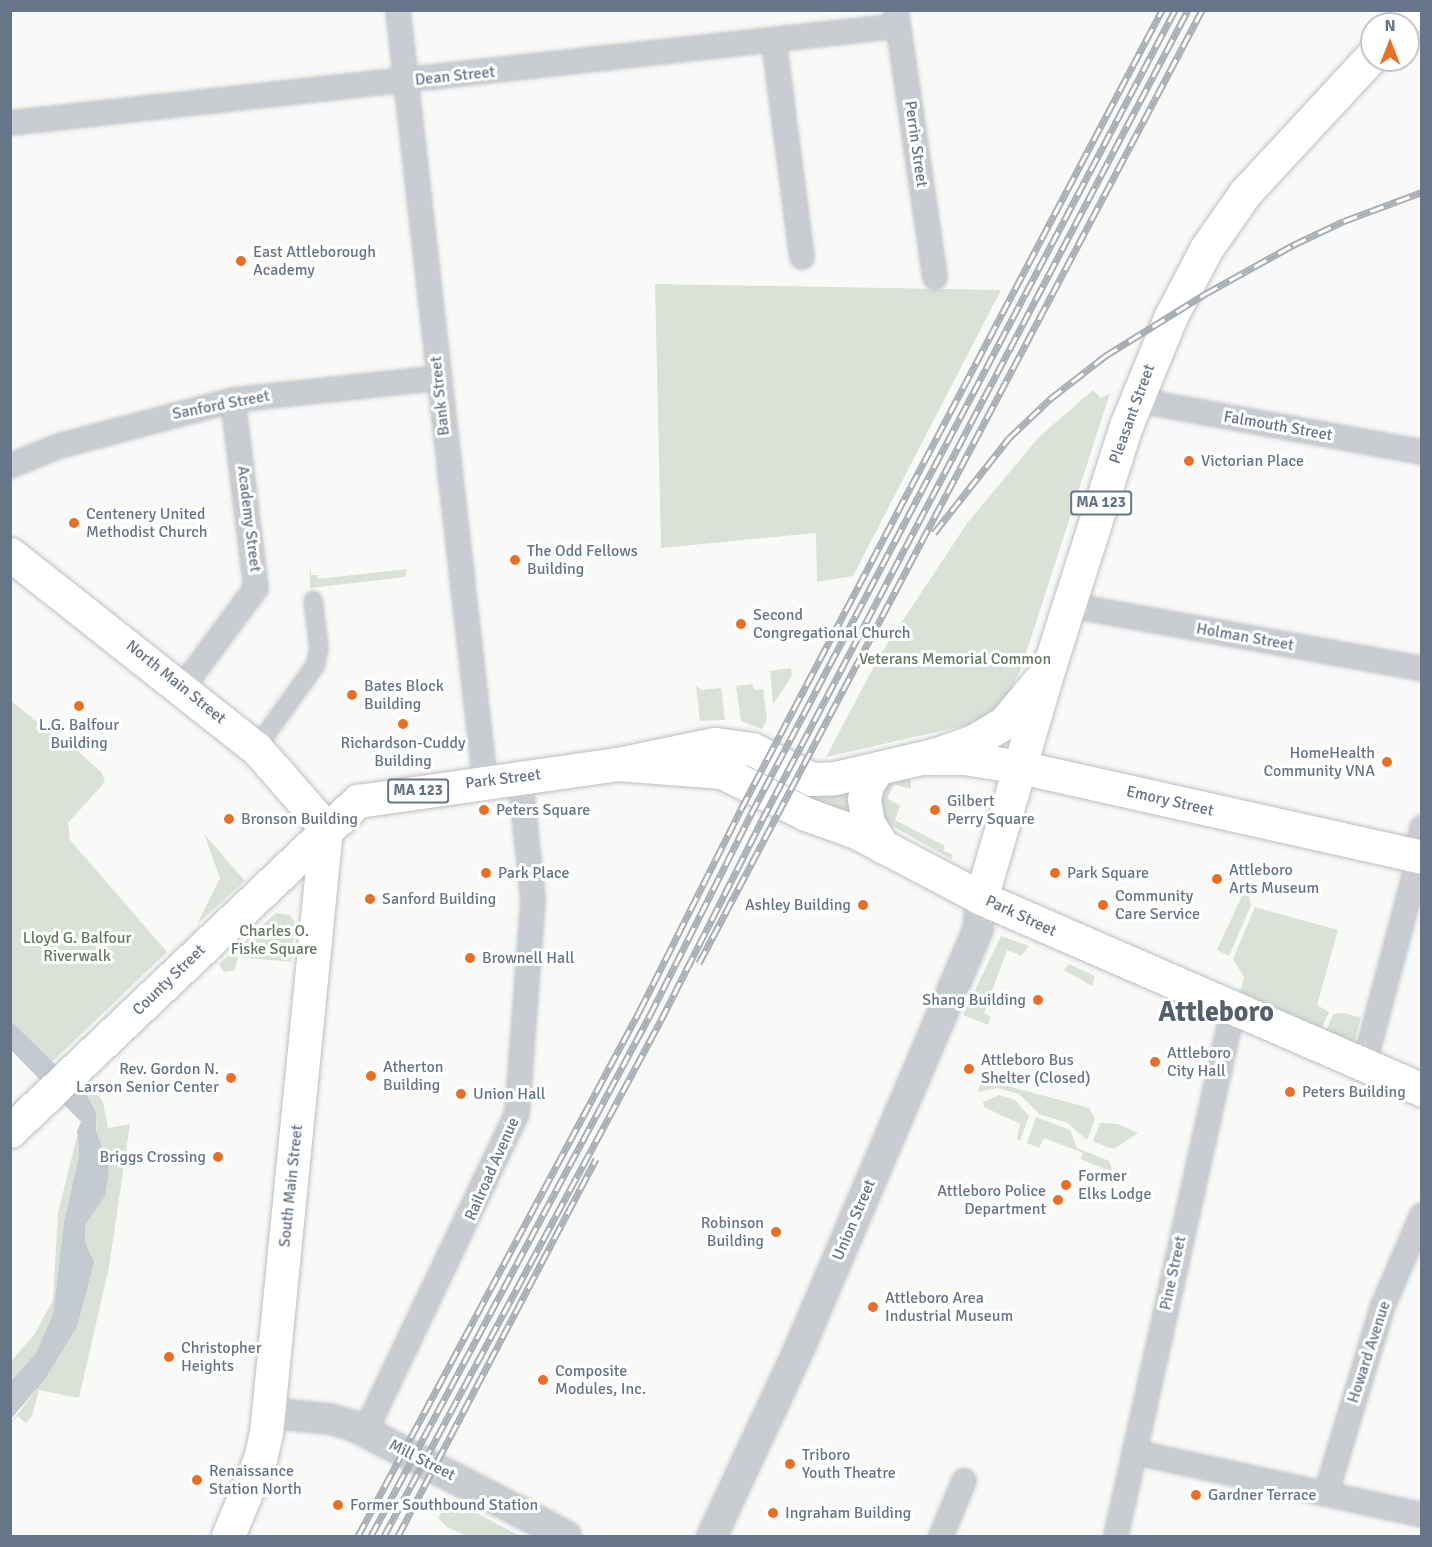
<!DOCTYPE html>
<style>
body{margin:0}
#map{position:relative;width:1432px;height:1547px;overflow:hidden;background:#f9f9f7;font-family:Signika,sans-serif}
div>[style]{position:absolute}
.green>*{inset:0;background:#dae1d7}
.water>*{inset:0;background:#c3cbd1}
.roads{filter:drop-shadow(0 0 2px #bbbfc5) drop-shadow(0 0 2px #bbbfc5)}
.pedestrian>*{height:16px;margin:-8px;padding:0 8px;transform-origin:8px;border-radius:8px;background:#c9ccd0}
.minor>*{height:22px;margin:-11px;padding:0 11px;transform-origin:11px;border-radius:11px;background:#c9ccd0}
.tertiary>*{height:28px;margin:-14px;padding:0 14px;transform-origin:14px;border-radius:14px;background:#c9ccd0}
.secondary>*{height:33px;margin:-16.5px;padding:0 16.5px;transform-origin:16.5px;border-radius:16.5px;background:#fff}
.trunk>*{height:33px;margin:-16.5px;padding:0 16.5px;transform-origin:16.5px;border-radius:16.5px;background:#fff}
.rail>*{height:7px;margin-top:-3.5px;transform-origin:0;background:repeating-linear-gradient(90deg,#fff 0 14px,#a9aeb5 0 28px);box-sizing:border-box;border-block:2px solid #a9aeb5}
.dots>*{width:16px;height:16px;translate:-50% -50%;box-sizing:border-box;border:3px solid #fff;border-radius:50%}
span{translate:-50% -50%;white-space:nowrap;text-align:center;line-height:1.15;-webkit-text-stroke:6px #fff;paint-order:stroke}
.shield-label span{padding:2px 4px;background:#fff;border:2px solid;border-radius:4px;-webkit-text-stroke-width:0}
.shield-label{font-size:15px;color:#677589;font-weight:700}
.street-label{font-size:16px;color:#677589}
.poi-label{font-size:16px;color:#677589}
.left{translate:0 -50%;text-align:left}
.right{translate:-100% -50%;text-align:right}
.park-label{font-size:16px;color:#647a62}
.town-label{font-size:28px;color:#555f6e;font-weight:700}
.frame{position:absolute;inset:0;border:12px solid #677589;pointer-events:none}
.north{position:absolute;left:1360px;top:12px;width:60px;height:60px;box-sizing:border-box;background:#fff;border:2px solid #c2c8d0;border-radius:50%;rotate:0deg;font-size:16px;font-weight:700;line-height:24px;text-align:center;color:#677589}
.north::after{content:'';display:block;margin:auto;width:21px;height:27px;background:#eb6e25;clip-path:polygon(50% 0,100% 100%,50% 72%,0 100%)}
</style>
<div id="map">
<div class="green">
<div style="clip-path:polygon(655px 284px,1001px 290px,853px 576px,817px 582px,816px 533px,661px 548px)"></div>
<div style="clip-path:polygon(1093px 390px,1101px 398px,1110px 393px,1021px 669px,1003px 704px,972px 724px,826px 757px,880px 655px,968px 522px,1038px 438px)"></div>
<div style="clip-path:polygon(310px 563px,311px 575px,318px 575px,318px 579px,407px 569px,405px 577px,310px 588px)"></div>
<div style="clip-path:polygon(791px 668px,792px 675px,773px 705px,770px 671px)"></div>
<div style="clip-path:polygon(752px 684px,754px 690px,763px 689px,767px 719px,762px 729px,741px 721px,736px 686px)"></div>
<div style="clip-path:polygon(696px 686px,702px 690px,721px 688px,725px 720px,700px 721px)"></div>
<div style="clip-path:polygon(11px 701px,63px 743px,66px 740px,102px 773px,105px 782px,68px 823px,70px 840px,167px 952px,52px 1062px,11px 1021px)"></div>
<div style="clip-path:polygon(905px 774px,911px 781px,911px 789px,894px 784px,887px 798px,900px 806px,895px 820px,945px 846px,943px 850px,953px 855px,951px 859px,889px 824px,882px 815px,880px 793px,890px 779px)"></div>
<div style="clip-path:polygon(805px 788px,852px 790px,853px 815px,799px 799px)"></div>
<div style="clip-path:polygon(204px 834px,245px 881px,197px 924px,220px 878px)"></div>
<div style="clip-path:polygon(1246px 887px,1251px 905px,1229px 956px,1217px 950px)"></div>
<div style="clip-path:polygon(1255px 907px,1338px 930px,1317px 1005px,1329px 1012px,1321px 1030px,1240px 992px,1244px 977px,1233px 959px)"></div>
<div style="clip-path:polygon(276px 913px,290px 915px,295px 923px,291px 962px,238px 957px,235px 970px,224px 972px,219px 964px)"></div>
<div style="clip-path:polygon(1001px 936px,1029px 946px,1021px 956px,1007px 950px,984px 1013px,991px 1017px,988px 1025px,963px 1015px)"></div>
<div style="clip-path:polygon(1069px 964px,1095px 976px,1092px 986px,1064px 970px)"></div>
<div style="clip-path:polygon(1344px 1013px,1361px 1018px,1354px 1043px,1326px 1031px,1333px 1014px)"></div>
<div style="clip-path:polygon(982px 1079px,1089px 1108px,1095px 1119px,1087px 1140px,1068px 1123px,1039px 1114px,1019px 1094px,998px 1088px,978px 1092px)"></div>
<div style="clip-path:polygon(91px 1085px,103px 1102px,108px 1128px,130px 1124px,109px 1267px,79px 1398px,39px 1390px,32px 1416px,26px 1423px,18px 1416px,11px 1423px,48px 1374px,77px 1327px,92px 1256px,85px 1241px,85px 1225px,99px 1204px,96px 1117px,83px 1093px)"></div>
<div style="clip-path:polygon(999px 1095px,1015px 1100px,1029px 1116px,1020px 1141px,1017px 1139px,1020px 1124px,984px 1107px,983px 1102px)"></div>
<div style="clip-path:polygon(1036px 1117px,1070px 1130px,1077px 1148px,1109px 1161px,1113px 1172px,1080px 1159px,1083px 1153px,1044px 1138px,1039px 1148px,1027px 1143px)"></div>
<div style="clip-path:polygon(1100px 1123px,1118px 1124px,1138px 1133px,1114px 1149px,1107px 1147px,1093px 1141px)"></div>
<div style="clip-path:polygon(77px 1136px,79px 1156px,64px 1222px,53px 1314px,36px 1353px,11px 1381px,11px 1361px,34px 1335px,53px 1300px,58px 1213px)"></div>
<div style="clip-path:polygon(467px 1508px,520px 1536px,468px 1536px,448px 1528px,438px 1518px,444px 1509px,464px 1514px)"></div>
</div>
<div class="water">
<div style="clip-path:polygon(11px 1021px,87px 1096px,96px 1112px,96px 1130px,109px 1170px,105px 1196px,85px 1225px,85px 1241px,94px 1262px,77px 1327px,45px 1379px,11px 1419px,11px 1381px,36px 1353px,53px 1314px,64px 1222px,79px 1156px,77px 1131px,81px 1122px,11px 1050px)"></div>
</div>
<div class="roads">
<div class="pedestrian">
<div style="left:256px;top:748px;width:101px;rotate:-54.3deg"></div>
<div style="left:315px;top:666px;width:18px;rotate:-77deg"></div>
<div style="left:319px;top:648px;width:48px;rotate:-97.1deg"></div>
</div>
<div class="minor">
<div style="left:398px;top:10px;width:776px;rotate:83.56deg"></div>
<div style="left:896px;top:10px;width:270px;rotate:81.7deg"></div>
<div style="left:774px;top:42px;width:217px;rotate:82.6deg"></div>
<div style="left:10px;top:123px;width:893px;rotate:-6.23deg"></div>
<div style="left:1135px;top:400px;width:292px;rotate:10.3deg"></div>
<div style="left:10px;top:466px;width:53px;rotate:-22.2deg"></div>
<div style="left:59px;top:446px;width:180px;rotate:-14.8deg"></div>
<div style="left:233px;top:400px;width:206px;rotate:-6.1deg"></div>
<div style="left:1068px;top:605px;width:360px;rotate:10.2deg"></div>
<div style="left:183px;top:687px;width:123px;rotate:-53.6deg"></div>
<div style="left:256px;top:588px;width:189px;rotate:-97deg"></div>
<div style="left:1364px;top:1065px;width:195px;rotate:-75.1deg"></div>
<div style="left:1414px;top:877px;width:50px;rotate:-80.7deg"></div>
<div style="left:365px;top:1432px;width:352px;rotate:-64.5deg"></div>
<div style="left:517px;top:1114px;width:216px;rotate:-85.7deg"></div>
<div style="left:533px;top:899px;width:123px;rotate:-96.1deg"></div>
<div style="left:1134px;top:1452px;width:295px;rotate:12.3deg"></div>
<div style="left:1326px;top:1494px;width:194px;rotate:-73.2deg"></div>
<div style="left:1382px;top:1308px;width:101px;rotate:-66.7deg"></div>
<div style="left:941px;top:1536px;width:60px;rotate:-67.3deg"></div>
<div style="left:1116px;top:1536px;width:540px;rotate:-77.48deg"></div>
</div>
<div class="tertiary">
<div style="left:268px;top:1413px;width:62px;rotate:5.5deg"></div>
<div style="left:330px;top:1419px;width:25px;rotate:16deg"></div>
<div style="left:354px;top:1426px;width:239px;rotate:27.4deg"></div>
<div style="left:712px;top:1536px;width:208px;rotate:-65deg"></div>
<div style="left:800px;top:1347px;width:454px;rotate:-66.9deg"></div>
<div style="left:978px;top:929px;width:31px;rotate:-84deg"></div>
</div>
<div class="secondary">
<div style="left:10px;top:554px;width:313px;rotate:38.3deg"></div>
<div style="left:256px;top:748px;width:106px;rotate:48.8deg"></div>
<div style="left:326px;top:828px;width:608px;rotate:95.66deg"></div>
<div style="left:266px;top:1433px;width:27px;rotate:103deg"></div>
<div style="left:260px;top:1459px;width:83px;rotate:112.6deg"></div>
<div style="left:929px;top:758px;width:36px"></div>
<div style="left:965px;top:758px;width:56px;rotate:9.3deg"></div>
<div style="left:1020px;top:767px;width:412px;rotate:12.6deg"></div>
<div style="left:981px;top:898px;width:481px;rotate:23.5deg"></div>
</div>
<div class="trunk">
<div style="left:1402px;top:24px;width:19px;rotate:-47deg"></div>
<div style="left:618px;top:764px;width:104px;rotate:4.4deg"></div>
<div style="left:722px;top:772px;width:94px;rotate:26.6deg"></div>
<div style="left:806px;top:814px;width:53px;rotate:19.8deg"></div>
<div style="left:856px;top:832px;width:141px;rotate:27.8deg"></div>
<div style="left:981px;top:898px;width:241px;rotate:-73.6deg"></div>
<div style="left:1049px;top:667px;width:253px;rotate:-72.3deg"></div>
<div style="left:1126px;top:426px;width:117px;rotate:-67.8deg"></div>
<div style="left:1170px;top:318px;width:78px;rotate:-62.4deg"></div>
<div style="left:1206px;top:249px;width:68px;rotate:-55.1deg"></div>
<div style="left:1245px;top:193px;width:187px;rotate:-47.2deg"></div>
<div style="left:878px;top:768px;width:20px;rotate:123deg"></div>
<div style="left:867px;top:785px;width:14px;rotate:102deg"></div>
<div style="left:864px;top:799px;width:24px;rotate:81deg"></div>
<div style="left:868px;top:823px;width:28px;rotate:58deg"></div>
<div style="left:10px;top:1131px;width:480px;rotate:-43.5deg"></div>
<div style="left:358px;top:801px;width:263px;rotate:-8.1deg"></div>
<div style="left:618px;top:764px;width:99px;rotate:-11.7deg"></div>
<div style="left:715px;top:744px;width:37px;rotate:8deg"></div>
<div style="left:752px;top:749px;width:67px;rotate:26.6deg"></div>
<div style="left:812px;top:779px;width:23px;rotate:-2deg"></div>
<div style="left:835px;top:778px;width:102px;rotate:-13.1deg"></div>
<div style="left:934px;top:755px;width:42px;rotate:-19.3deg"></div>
<div style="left:974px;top:741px;width:35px;rotate:-31deg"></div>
<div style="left:1004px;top:723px;width:55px;rotate:-50.2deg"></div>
</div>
</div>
<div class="rail">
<div style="left:934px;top:533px;width:121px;rotate:-51.7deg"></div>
<div style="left:1009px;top:438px;width:57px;rotate:-43.6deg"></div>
<div style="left:1050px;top:399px;width:70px;rotate:-38deg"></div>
<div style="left:1105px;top:356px;width:118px;rotate:-31.8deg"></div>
<div style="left:1205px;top:294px;width:101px;rotate:-29.1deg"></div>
<div style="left:1293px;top:245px;width:56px;rotate:-25.2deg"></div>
<div style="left:1344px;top:221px;width:83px;rotate:-20.4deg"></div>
<div style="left:699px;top:963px;width:1078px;rotate:-62.17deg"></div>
<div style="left:358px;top:1536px;width:597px;rotate:-61.8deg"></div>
<div style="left:640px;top:1010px;width:225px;rotate:-63.3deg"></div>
<div style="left:741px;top:809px;width:903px;rotate:-62.21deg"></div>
<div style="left:371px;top:1536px;width:591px;rotate:-61.83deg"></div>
<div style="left:650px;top:1015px;width:225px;rotate:-63.3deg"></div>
<div style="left:751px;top:814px;width:909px;rotate:-62.19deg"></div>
<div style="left:384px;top:1536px;width:586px;rotate:-61.77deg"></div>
<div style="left:661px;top:1020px;width:224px;rotate:-63.2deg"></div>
<div style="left:762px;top:820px;width:915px;rotate:-62.26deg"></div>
<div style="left:398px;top:1536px;width:426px;rotate:-62.3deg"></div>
</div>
<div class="dots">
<div style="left:241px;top:261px;background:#eb6e25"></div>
<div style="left:1189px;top:461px;background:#eb6e25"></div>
<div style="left:74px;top:523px;background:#eb6e25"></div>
<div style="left:515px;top:560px;background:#eb6e25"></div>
<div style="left:741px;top:624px;background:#eb6e25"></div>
<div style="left:352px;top:695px;background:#eb6e25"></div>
<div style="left:79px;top:706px;background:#eb6e25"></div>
<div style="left:403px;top:724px;background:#eb6e25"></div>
<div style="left:1387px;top:762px;background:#eb6e25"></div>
<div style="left:484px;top:810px;background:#eb6e25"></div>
<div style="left:935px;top:810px;background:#eb6e25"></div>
<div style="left:229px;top:819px;background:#eb6e25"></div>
<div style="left:486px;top:873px;background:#eb6e25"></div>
<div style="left:1055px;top:873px;background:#eb6e25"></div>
<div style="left:1217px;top:879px;background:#eb6e25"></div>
<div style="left:370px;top:899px;background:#eb6e25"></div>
<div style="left:863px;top:905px;background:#eb6e25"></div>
<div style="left:1103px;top:905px;background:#eb6e25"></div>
<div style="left:470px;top:958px;background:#eb6e25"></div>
<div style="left:1038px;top:1000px;background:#eb6e25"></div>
<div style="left:1155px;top:1062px;background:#eb6e25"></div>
<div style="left:969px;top:1069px;background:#eb6e25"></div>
<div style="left:371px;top:1076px;background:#eb6e25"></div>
<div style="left:231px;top:1078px;background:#eb6e25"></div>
<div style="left:1290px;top:1092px;background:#eb6e25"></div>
<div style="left:461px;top:1094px;background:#eb6e25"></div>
<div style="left:218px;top:1157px;background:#eb6e25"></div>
<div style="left:1066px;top:1185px;background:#eb6e25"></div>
<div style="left:1058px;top:1200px;background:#eb6e25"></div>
<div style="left:776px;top:1232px;background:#eb6e25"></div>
<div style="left:873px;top:1307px;background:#eb6e25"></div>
<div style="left:169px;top:1357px;background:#eb6e25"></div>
<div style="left:543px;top:1380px;background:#eb6e25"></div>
<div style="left:790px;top:1464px;background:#eb6e25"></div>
<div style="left:197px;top:1480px;background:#eb6e25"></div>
<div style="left:1196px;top:1495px;background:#eb6e25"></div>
<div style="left:338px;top:1505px;background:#eb6e25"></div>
<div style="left:773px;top:1513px;background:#eb6e25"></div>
</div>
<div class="shield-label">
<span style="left:1101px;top:503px">MA 123</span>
<span style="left:418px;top:791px">MA 123</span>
</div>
<div class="street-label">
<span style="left:455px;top:76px;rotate:-6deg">Dean Street</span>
<span style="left:916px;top:144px;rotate:82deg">Perrin Street</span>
<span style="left:440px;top:396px;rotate:-96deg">Bank Street</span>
<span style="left:221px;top:405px;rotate:-11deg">Sanford Street</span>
<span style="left:1132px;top:414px;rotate:-70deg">Pleasant Street</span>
<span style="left:1278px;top:426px;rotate:10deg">Falmouth Street</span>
<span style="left:249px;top:519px;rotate:83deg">Academy Street</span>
<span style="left:1245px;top:637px;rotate:10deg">Holman Street</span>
<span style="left:176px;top:682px;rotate:39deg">North Main Street</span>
<span style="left:503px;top:779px;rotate:-7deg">Park Street</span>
<span style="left:1170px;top:801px;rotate:13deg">Emory Street</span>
<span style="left:1021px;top:916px;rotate:25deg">Park Street</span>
<span style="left:169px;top:980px;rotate:-44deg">County Street</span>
<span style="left:492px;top:1169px;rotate:-66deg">Railroad Avenue</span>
<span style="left:291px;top:1186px;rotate:-84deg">South Main Street</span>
<span style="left:854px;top:1220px;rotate:-67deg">Union Street</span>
<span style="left:1173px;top:1273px;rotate:-78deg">Pine Street</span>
<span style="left:1369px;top:1352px;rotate:-72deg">Howard Avenue</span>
<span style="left:422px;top:1460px;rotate:27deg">Mill Street</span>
</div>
<div class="poi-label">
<span class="left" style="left:253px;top:261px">East Attleborough<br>Academy</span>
<span class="left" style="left:1201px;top:461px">Victorian Place</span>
<span class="left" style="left:86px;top:523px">Centenery United<br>Methodist Church</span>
<span class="left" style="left:527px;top:560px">The Odd Fellows<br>Building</span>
<span class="left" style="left:753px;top:624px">Second<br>Congregational Church</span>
<span class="left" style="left:364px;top:695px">Bates Block<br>Building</span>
<span style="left:79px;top:734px">L.G. Balfour<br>Building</span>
<span style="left:403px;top:752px">Richardson-Cuddy<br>Building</span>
<span class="right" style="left:1375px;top:762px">HomeHealth<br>Community VNA</span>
<span class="left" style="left:947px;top:810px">Gilbert<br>Perry Square</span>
<span class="left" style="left:496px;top:810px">Peters Square</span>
<span class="left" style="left:241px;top:819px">Bronson Building</span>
<span class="left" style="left:1229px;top:879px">Attleboro<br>Arts Museum</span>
<span class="left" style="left:498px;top:873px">Park Place</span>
<span class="left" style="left:1067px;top:873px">Park Square</span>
<span class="left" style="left:1115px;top:905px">Community<br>Care Service</span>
<span class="left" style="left:382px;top:899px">Sanford Building</span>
<span class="right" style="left:851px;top:905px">Ashley Building</span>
<span class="left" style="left:482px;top:958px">Brownell Hall</span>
<span class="right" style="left:1026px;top:1000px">Shang Building</span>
<span class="left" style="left:1167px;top:1062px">Attleboro<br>City Hall</span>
<span class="left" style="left:981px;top:1069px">Attleboro Bus<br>Shelter (Closed)</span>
<span class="left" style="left:383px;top:1076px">Atherton<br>Building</span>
<span class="right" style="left:219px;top:1078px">Rev. Gordon N.<br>Larson Senior Center</span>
<span class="left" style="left:1302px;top:1092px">Peters Building</span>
<span class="left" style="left:473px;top:1094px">Union Hall</span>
<span class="right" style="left:206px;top:1157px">Briggs Crossing</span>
<span class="left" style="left:1078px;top:1185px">Former<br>Elks Lodge</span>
<span class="right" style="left:1046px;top:1200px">Attleboro Police<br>Department</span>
<span class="right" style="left:764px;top:1232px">Robinson<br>Building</span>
<span class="left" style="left:885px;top:1307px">Attleboro Area<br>Industrial Museum</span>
<span class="left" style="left:181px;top:1357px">Christopher<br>Heights</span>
<span class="left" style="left:555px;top:1380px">Composite<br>Modules, Inc.</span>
<span class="left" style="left:802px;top:1464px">Triboro<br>Youth Theatre</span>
<span class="left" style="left:209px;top:1480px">Renaissance<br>Station North</span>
<span class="left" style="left:1208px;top:1495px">Gardner Terrace</span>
<span class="left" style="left:350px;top:1505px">Former Southbound Station</span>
<span class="left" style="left:785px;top:1513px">Ingraham Building</span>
</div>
<div class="park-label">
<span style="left:955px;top:659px">Veterans Memorial Common</span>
<span style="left:274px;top:940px">Charles O.<br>Fiske Square</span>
<span style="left:77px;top:947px">Lloyd G. Balfour<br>Riverwalk</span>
</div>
<div class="town-label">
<span style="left:1216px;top:1012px">Attleboro</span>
</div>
<div class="frame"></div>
<div class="north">N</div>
</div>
